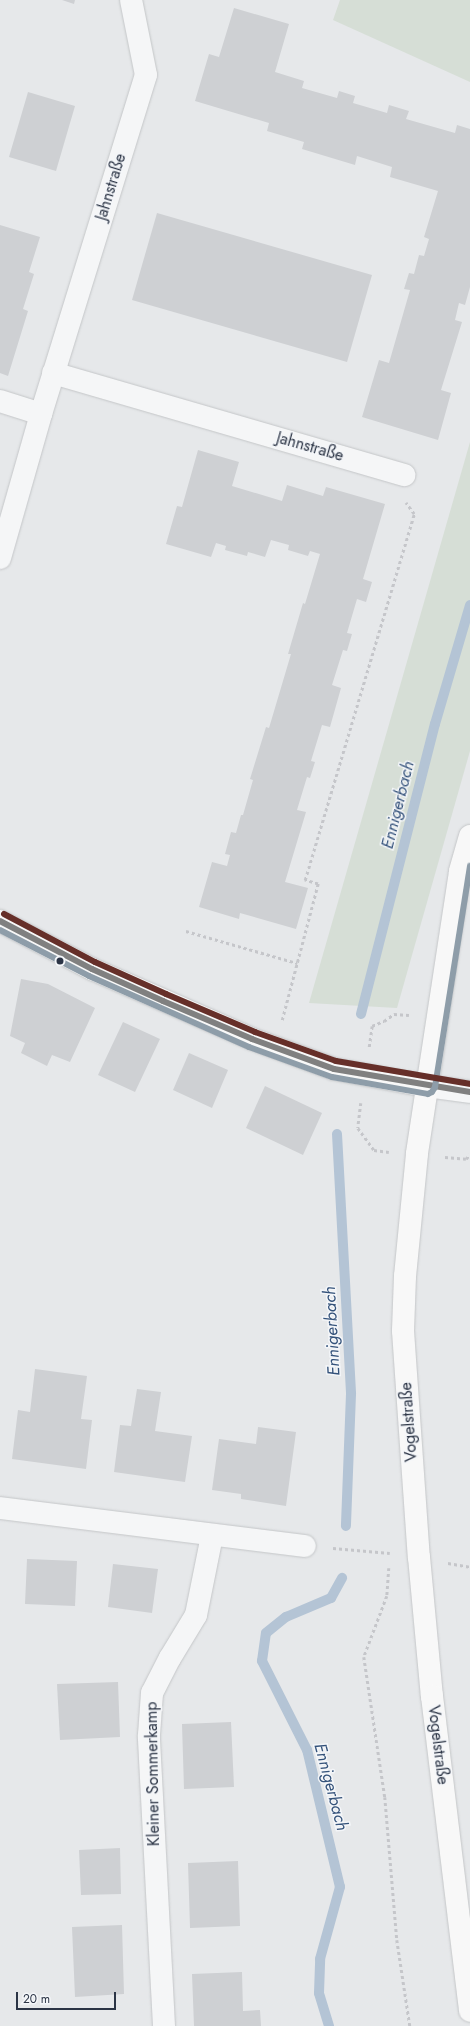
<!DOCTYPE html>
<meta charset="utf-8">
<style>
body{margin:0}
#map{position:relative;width:470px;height:2026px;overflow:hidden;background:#e6e8ea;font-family:Jost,sans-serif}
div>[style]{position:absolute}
.green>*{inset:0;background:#d6ded6}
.stream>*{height:10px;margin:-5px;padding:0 5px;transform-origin:5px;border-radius:5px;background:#b4c4d5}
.building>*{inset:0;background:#ced0d3}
.path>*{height:2.5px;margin-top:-1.25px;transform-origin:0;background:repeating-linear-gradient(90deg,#c5c6ca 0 3px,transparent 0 6px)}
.roads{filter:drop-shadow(0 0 1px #c4c6c8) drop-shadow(0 0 1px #c4c6c8)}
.street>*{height:22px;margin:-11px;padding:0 11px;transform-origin:11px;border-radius:11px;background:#f5f6f7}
.secondary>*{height:22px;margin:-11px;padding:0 11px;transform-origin:11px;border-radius:11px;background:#f8f8f8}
.bus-1>*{height:6px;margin:-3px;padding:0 3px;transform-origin:3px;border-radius:3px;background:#808080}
.bus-2>*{height:6px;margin:-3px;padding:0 3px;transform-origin:3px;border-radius:3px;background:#8e9da9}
.bus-3>*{height:6px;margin:-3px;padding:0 3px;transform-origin:3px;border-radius:3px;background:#662f29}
.dots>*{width:11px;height:11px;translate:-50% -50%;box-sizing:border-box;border:2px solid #f4f6f9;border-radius:50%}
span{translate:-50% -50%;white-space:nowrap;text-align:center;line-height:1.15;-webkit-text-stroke:3px #f4f6f9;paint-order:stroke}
.street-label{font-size:16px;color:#2b3445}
.water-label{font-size:17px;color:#34527a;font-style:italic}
.scale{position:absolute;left:16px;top:1992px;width:100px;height:18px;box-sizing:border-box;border:2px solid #2b3445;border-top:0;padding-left:5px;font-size:12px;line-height:14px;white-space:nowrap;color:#2b3445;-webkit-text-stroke:3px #f4f6f9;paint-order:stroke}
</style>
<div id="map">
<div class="green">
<div style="clip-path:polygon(340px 0,470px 0,470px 82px,333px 20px)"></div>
<div style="clip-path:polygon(470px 442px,470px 751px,397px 1008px,309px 1003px)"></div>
</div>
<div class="stream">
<div style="left:361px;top:1014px;width:299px;rotate:-75.7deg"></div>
<div style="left:435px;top:724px;width:124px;rotate:-73.6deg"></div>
<div style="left:337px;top:1134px;width:260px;rotate:86.9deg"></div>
<div style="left:351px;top:1394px;width:132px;rotate:92.2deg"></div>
<div style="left:329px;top:2026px;width:34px;rotate:-107deg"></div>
<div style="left:319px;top:1993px;width:34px;rotate:-88deg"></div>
<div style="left:320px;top:1959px;width:75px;rotate:-74.5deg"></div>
<div style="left:340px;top:1887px;width:141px;rotate:-103.5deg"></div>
<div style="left:307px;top:1750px;width:100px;rotate:-116.8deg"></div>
<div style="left:262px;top:1661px;width:28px;rotate:-82deg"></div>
<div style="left:266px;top:1633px;width:26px;rotate:-39deg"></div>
<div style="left:286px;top:1617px;width:49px;rotate:-22.9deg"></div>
<div style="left:331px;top:1598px;width:23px;rotate:-61deg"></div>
</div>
<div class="building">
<div style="clip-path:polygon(62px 0,75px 0,74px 4px)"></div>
<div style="clip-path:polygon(234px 8px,289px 24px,275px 72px,304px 81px,302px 88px,337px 98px,339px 91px,355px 96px,353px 103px,387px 113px,389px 105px,409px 111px,406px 119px,455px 133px,457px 125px,470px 129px,470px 287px,465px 305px,459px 303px,455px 320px,462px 322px,441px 390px,451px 393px,438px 440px,362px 417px,379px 360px,389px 363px,410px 290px,404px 289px,409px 273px,414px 274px,419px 255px,424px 256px,429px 239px,424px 237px,438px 191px,390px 177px,392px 167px,357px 156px,355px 165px,302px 149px,304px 142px,267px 131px,269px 123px,195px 101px,209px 54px,219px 57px)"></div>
<div style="clip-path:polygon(28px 92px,75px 106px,56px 171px,9px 157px)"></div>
<div style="clip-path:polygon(157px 213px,372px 275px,347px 362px,132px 300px)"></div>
<div style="clip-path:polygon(0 225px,40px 237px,29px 272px,34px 274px,23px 309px,28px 311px,8px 376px,0 373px)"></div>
<div style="clip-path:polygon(198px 450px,239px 462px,232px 486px,282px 501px,287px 485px,323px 496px,326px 487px,385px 504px,363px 579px,372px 582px,366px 602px,357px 599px,347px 633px,352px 634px,347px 651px,343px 650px,332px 685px,341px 688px,330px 727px,322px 725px,311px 761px,315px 762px,310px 778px,307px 777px,297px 810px,306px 812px,285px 882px,308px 888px,296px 929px,240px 913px,239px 919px,199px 907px,212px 862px,227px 866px,230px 855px,225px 854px,231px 832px,236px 833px,241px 815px,243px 815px,253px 780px,250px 779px,266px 727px,269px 728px,291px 654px,288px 654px,303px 603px,305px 604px,320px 554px,310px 551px,308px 556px,288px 550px,289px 545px,271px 540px,265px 557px,248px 552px,247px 556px,225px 550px,226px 546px,216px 543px,211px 557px,166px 544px,177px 506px,182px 507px)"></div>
<div style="clip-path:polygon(21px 979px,48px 984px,95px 1008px,70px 1062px,52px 1055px,47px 1066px,21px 1053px,25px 1043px,10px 1036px)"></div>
<div style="clip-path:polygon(123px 1022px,160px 1039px,135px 1092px,98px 1075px)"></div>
<div style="clip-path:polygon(189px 1053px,228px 1070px,212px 1108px,173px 1090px)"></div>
<div style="clip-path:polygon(265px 1086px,322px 1113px,303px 1155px,246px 1128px)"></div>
<div style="clip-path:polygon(35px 1369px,87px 1376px,81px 1419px,92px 1420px,86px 1469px,12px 1459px,18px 1410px,30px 1412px)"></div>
<div style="clip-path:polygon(137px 1389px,161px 1392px,155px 1431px,192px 1436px,185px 1482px,114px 1472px,120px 1425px,131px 1426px)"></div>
<div style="clip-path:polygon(258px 1427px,296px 1432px,286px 1506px,241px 1499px,241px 1494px,212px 1490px,219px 1439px,256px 1444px)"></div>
<div style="clip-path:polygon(27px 1559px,77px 1561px,75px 1606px,25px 1604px)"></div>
<div style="clip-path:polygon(113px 1564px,158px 1569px,152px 1613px,108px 1607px)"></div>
<div style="clip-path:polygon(118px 1682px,120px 1737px,60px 1740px,57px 1684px)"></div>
<div style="clip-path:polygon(231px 1722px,234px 1787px,184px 1789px,182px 1724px)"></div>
<div style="clip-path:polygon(120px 1848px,121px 1894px,81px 1895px,79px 1850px)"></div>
<div style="clip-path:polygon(238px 1861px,240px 1926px,190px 1928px,188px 1863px)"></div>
<div style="clip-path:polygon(122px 1925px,124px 1994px,75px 1997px,72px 1927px)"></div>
<div style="clip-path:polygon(242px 1972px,243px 2011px,260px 2010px,261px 2026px,194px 2026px,192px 1974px)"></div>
</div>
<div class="path">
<div style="left:186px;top:931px;width:116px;rotate:16.1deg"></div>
<div style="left:282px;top:1020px;width:141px;rotate:-75.2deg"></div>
<div style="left:318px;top:884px;width:14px;rotate:-163deg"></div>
<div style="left:305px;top:880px;width:382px;rotate:-73.4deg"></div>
<div style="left:414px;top:514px;width:14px;rotate:-126deg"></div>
<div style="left:369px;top:1047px;width:21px;rotate:-82deg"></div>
<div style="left:372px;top:1026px;width:13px;rotate:-23deg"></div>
<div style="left:384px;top:1021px;width:12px;rotate:-35deg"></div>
<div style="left:394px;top:1014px;width:15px;rotate:4deg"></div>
<div style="left:361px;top:1103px;width:25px;rotate:97deg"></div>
<div style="left:358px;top:1128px;width:27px;rotate:54deg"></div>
<div style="left:374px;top:1150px;width:15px;rotate:8deg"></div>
<div style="left:445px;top:1157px;width:21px;rotate:5deg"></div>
<div style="left:466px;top:1159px;width:6px;rotate:-51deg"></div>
<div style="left:333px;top:1548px;width:57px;rotate:5deg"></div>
<div style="left:448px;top:1563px;width:22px;rotate:10deg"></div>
<div style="left:389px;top:1568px;width:28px;rotate:94deg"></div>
<div style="left:387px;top:1596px;width:65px;rotate:110.7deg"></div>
<div style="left:364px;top:1657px;width:142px;rotate:81.5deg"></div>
<div style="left:385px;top:1797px;width:144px;rotate:85.2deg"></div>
<div style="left:397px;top:1940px;width:87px;rotate:81.4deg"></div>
</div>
<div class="roads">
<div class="street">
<div style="left:53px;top:373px;width:366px;rotate:16.2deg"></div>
<div style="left:0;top:401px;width:43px;rotate:17.6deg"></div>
<div style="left:0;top:558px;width:150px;rotate:-74.1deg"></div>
<div style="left:41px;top:414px;width:355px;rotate:-72.8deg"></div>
<div style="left:146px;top:75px;width:76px;rotate:-101.3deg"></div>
<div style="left:427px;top:1086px;width:43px;rotate:7.9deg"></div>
<div style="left:0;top:1508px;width:307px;rotate:7.1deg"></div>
<div style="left:164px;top:2026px;width:291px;rotate:-93deg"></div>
<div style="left:149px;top:1735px;width:42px;rotate:-85.9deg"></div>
<div style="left:152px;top:1693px;width:39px;rotate:-63deg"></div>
<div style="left:170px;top:1658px;width:50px;rotate:-58.8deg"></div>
<div style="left:196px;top:1615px;width:81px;rotate:-78.6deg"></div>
</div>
<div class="secondary">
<div style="left:470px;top:836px;width:37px;rotate:106deg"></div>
<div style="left:460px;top:872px;width:285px;rotate:98.7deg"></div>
<div style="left:417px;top:1154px;width:123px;rotate:95.6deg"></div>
<div style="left:405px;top:1276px;width:55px;rotate:92.1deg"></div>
<div style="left:403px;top:1331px;width:227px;rotate:86deg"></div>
<div style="left:419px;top:1557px;width:140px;rotate:84.7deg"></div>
<div style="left:432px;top:1696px;width:317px;rotate:83.1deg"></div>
<div style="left:0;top:921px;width:104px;rotate:27.6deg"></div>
<div style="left:92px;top:969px;width:175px;rotate:23.6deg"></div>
<div style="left:252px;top:1039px;width:87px;rotate:20.1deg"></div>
<div style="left:334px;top:1069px;width:95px;rotate:10.4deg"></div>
</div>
</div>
<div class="bus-1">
<div style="left:0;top:921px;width:104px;rotate:27.6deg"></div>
<div style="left:92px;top:969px;width:78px;rotate:24.3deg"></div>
<div style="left:163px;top:1001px;width:97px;rotate:23.1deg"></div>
<div style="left:252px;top:1039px;width:87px;rotate:20.1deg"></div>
<div style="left:334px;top:1069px;width:138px;rotate:9.6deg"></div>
</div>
<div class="bus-2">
<div style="left:0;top:930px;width:100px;rotate:27.3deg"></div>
<div style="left:89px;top:976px;width:175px;rotate:23.9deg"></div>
<div style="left:249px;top:1047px;width:88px;rotate:19.9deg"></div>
<div style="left:332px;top:1077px;width:97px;rotate:10deg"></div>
<div style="left:428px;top:1094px;width:4px;rotate:-27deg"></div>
<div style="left:432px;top:1092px;width:6px;rotate:-59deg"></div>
<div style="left:435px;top:1087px;width:224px;rotate:-81deg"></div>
</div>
<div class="bus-3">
<div style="left:4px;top:914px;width:103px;rotate:27.8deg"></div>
<div style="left:95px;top:962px;width:78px;rotate:24.3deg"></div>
<div style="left:166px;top:994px;width:97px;rotate:23.1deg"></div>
<div style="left:255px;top:1032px;width:86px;rotate:19.7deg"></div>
<div style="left:336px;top:1061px;width:136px;rotate:9.7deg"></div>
</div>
<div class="dots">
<div style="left:60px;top:961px;background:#2b3445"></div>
</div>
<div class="street-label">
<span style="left:111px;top:187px;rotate:-73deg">Jahnstraße</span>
<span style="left:310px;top:447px;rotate:16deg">Jahnstraße</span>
<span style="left:409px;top:1422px;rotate:-94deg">Vogelstraße</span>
<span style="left:438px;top:1745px;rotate:83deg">Vogelstraße</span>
<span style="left:153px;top:1774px;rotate:-91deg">Kleiner Sommerkamp</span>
</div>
<div class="water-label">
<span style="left:398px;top:805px;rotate:-76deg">Ennigerbach</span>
<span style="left:332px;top:1331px;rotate:-93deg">Ennigerbach</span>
<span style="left:331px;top:1787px;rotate:75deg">Ennigerbach</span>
</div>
<div class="scale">20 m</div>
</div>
